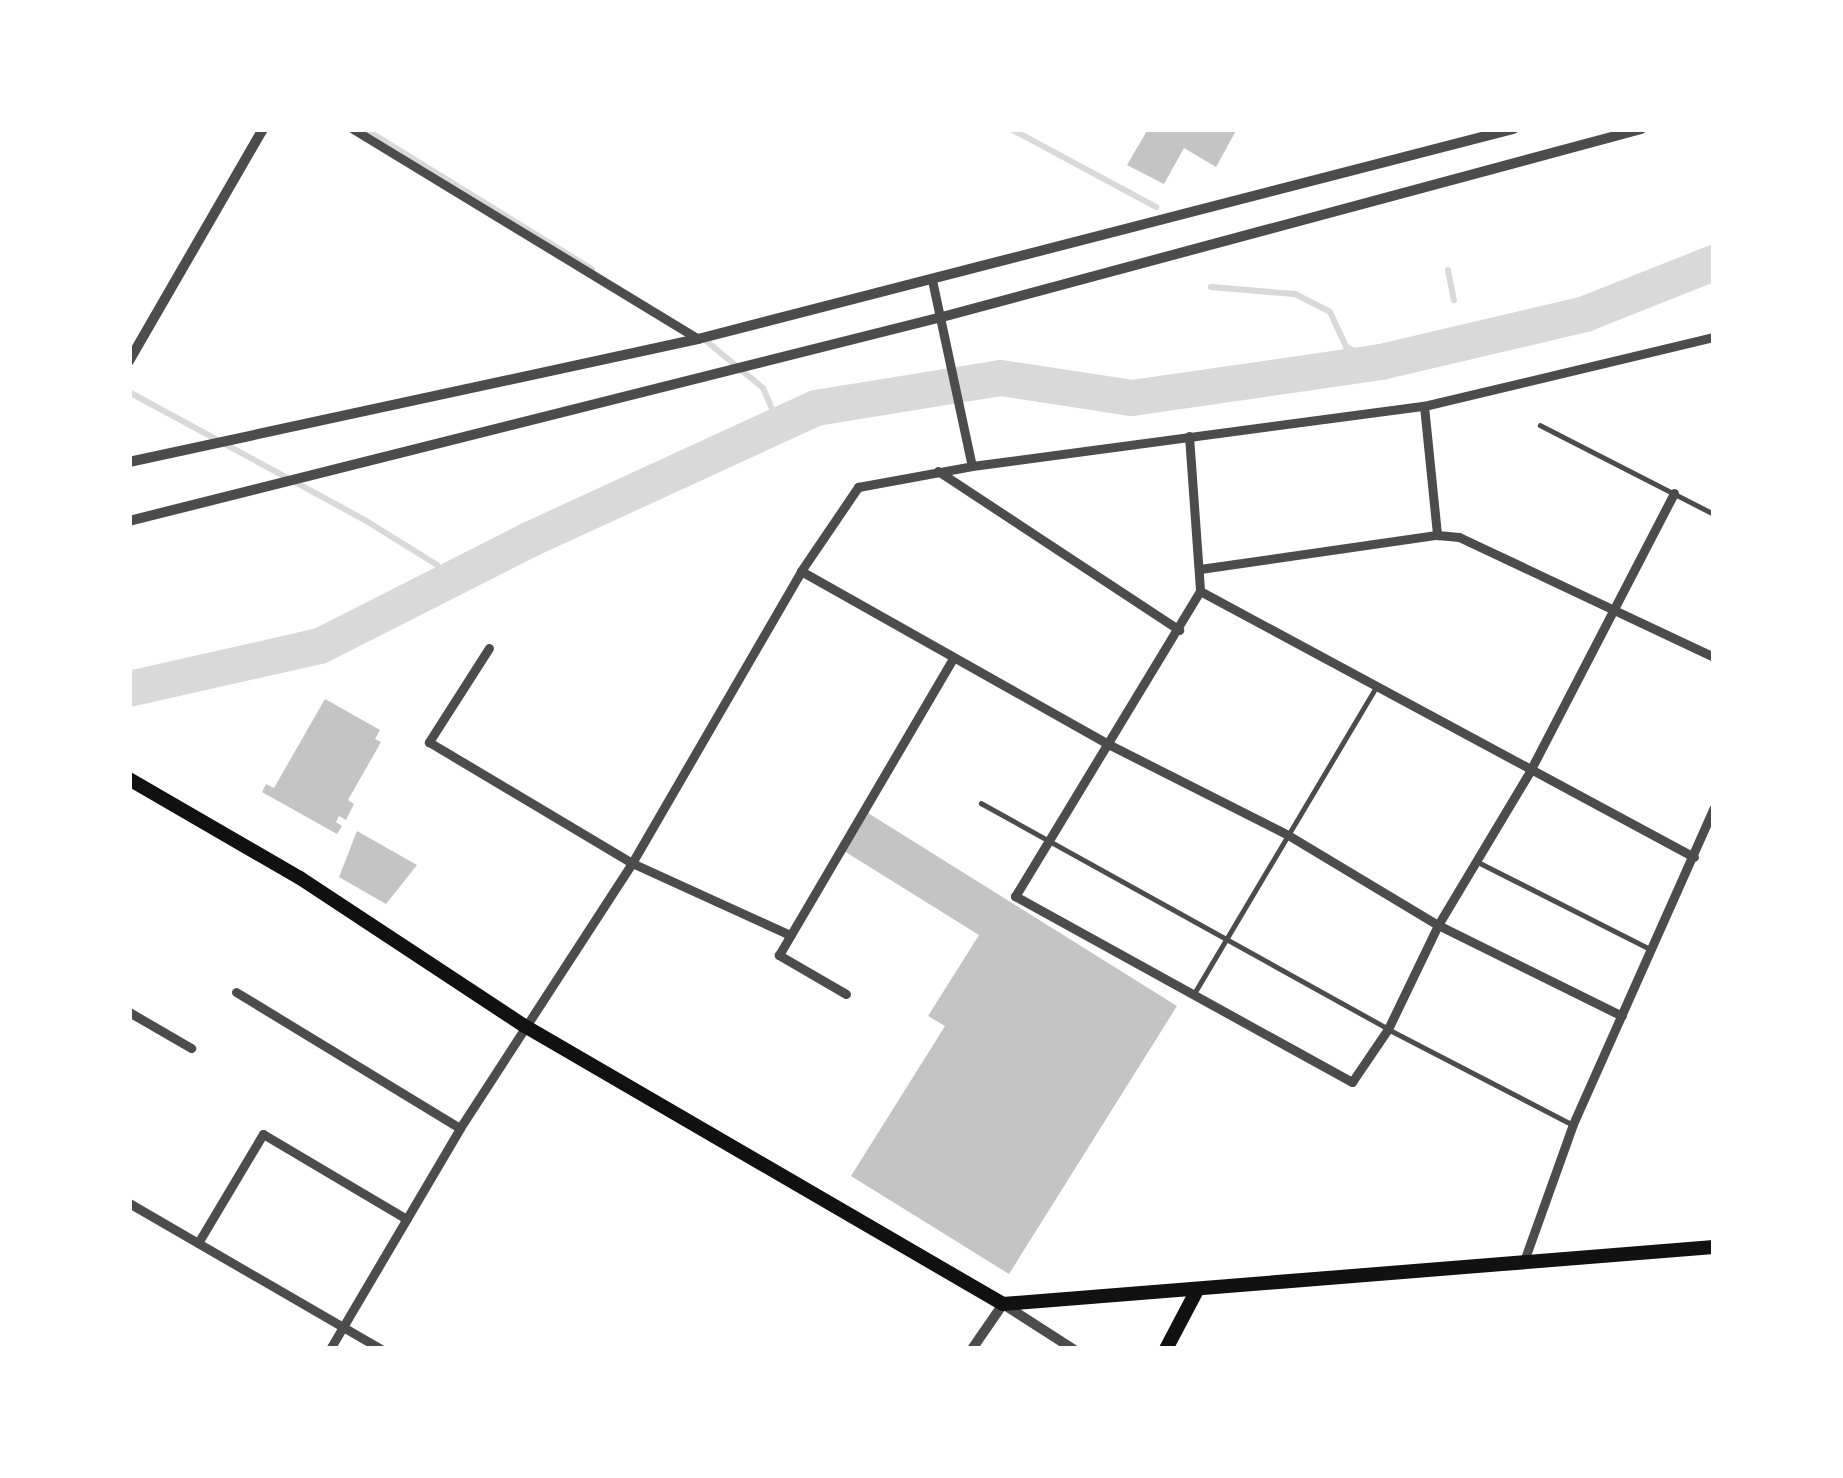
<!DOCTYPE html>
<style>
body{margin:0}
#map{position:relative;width:1843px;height:1478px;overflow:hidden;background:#fff;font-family:"Exo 2",sans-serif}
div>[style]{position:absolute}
.stream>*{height:6px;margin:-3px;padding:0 3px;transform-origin:3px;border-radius:3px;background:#d9d9d9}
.river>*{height:36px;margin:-18px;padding:0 18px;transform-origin:18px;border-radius:18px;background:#d9d9d9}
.building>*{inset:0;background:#c4c4c4}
.service>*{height:4.5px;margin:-2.25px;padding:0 2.25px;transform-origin:2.25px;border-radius:2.25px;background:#4c4c4c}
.minor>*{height:9px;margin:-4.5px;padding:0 4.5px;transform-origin:4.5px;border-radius:4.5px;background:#4c4c4c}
.tertiary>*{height:10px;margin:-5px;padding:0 5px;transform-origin:5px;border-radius:5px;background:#4c4c4c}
.primary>*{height:14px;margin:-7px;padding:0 7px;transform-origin:7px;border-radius:7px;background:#111}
span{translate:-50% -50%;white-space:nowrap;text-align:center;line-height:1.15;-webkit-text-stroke:12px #fff;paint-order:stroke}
.frame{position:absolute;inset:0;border:132px solid #fff;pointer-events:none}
</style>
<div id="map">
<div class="stream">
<div style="left:365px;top:129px;width:267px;rotate:31.7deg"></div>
<div style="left:1011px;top:129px;width:165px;rotate:28.3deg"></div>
<div style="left:1448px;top:270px;width:31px;rotate:79deg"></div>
<div style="left:1211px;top:287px;width:84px;rotate:4.8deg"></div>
<div style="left:1295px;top:294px;width:39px;rotate:27deg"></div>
<div style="left:1330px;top:312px;width:38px;rotate:65deg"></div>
<div style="left:1346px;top:347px;width:38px;rotate:23deg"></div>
<div style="left:705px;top:340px;width:75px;rotate:39.6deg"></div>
<div style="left:763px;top:388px;width:40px;rotate:66.6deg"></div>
<div style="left:129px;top:392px;width:272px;rotate:28.5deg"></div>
<div style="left:368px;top:522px;width:81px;rotate:31.9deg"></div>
<div style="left:437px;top:565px;width:19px;rotate:69deg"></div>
</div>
<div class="river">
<div style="left:129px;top:689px;width:196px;rotate:-12.7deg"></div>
<div style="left:320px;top:646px;width:237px;rotate:-26.9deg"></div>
<div style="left:531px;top:539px;width:314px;rotate:-24.7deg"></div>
<div style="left:816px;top:408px;width:187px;rotate:-9.2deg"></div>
<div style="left:1001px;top:378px;width:133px;rotate:8.7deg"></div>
<div style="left:1132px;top:398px;width:252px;rotate:-8.2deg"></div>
<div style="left:1381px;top:362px;width:210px;rotate:-13.2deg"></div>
<div style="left:1585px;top:314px;width:139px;rotate:-21.6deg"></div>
</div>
<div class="building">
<div style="clip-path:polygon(1148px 129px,1237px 129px,1216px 167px,1184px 148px,1164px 184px,1127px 165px)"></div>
<div style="clip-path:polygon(325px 699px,380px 730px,375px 739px,381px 742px,348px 800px,354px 804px,346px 820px,339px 816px,336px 822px,342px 826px,337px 834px,262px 792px,266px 784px,274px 788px)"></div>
<div style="clip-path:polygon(868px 813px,1177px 1006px,1009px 1274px,851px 1176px,945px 1026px,928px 1016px,979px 935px,844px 851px)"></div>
<div style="clip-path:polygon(357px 831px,417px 865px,386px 904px,339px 877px)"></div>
</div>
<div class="service">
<div style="left:1540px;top:425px;width:195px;rotate:27.1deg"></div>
<div style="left:981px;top:803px;width:466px;rotate:29deg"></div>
<div style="left:1388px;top:1029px;width:206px;rotate:27.4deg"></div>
<div style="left:1476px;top:861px;width:193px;rotate:26.8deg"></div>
<div style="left:1195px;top:992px;width:355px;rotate:-59.3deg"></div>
</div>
<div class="minor">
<div style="left:353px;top:129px;width:404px;rotate:31.3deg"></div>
<div style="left:932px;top:280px;width:190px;rotate:77.9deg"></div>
<div style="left:1424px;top:406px;width:130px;rotate:84.2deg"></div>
<div style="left:1189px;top:436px;width:155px;rotate:85.9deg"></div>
<div style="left:1200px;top:591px;width:357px;rotate:121.2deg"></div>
<div style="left:1015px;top:896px;width:385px;rotate:28.9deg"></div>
<div style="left:1352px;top:1082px;width:64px;rotate:-55.8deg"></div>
<div style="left:1388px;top:1029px;width:115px;rotate:-64.3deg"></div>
<div style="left:1438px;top:925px;width:179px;rotate:-59.1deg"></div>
<div style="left:1530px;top:771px;width:313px;rotate:-62.6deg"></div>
<div style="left:938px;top:471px;width:289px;rotate:33.4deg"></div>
<div style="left:1200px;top:569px;width:239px;rotate:-8.2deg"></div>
<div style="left:1437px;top:535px;width:22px;rotate:5deg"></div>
<div style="left:1459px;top:537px;width:282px;rotate:25.2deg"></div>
<div style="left:801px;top:571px;width:355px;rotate:29.4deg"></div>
<div style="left:1110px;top:745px;width:199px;rotate:26.8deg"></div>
<div style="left:1288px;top:835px;width:175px;rotate:31deg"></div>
<div style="left:1438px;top:925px;width:205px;rotate:26.3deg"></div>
<div style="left:1200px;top:591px;width:561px;rotate:28.3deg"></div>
<div style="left:489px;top:648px;width:112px;rotate:122.6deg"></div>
<div style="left:429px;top:742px;width:236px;rotate:30.8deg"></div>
<div style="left:632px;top:863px;width:174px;rotate:24.5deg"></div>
<div style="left:236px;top:992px;width:262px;rotate:31.3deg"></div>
<div style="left:846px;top:994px;width:78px;rotate:-149.8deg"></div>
<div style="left:779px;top:955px;width:344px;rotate:-59.6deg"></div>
<div style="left:129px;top:1012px;width:72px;rotate:30.1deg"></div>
<div style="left:129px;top:1203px;width:291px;rotate:30.1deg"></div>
<div style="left:198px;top:1243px;width:127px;rotate:-59.2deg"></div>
<div style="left:263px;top:1134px;width:167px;rotate:30.6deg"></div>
<div style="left:1524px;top:1261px;width:145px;rotate:-70.3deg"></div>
<div style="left:1573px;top:1124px;width:346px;rotate:-66deg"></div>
<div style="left:330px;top:1349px;width:256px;rotate:-59.5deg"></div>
<div style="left:460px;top:1128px;width:316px;rotate:-57deg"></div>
<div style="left:632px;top:863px;width:337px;rotate:-59.9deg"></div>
<div style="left:801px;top:571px;width:102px;rotate:-55.8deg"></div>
<div style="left:858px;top:487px;width:116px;rotate:-10.4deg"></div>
<div style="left:972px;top:466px;width:456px;rotate:-7.6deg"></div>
<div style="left:1424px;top:406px;width:298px;rotate:-13.4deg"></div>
</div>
<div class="tertiary">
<div style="left:129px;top:361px;width:268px;rotate:-60deg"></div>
<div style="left:129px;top:462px;width:582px;rotate:-12.2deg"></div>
<div style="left:698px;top:339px;width:842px;rotate:-14.45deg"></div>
<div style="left:129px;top:521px;width:838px;rotate:-14.09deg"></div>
<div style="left:942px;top:317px;width:724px;rotate:-15.05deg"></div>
<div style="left:972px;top:1349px;width:55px;rotate:-55.4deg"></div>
<div style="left:1003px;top:1304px;width:83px;rotate:32.7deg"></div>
</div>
<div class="primary">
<div style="left:129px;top:779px;width:198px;rotate:30.1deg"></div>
<div style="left:300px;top:878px;width:267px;rotate:33.4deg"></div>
<div style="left:523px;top:1025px;width:555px;rotate:30.17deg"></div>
<div style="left:1003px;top:1304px;width:713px;rotate:-4.58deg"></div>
<div style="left:1166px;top:1349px;width:64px;rotate:-62.2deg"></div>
</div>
<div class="frame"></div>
</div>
